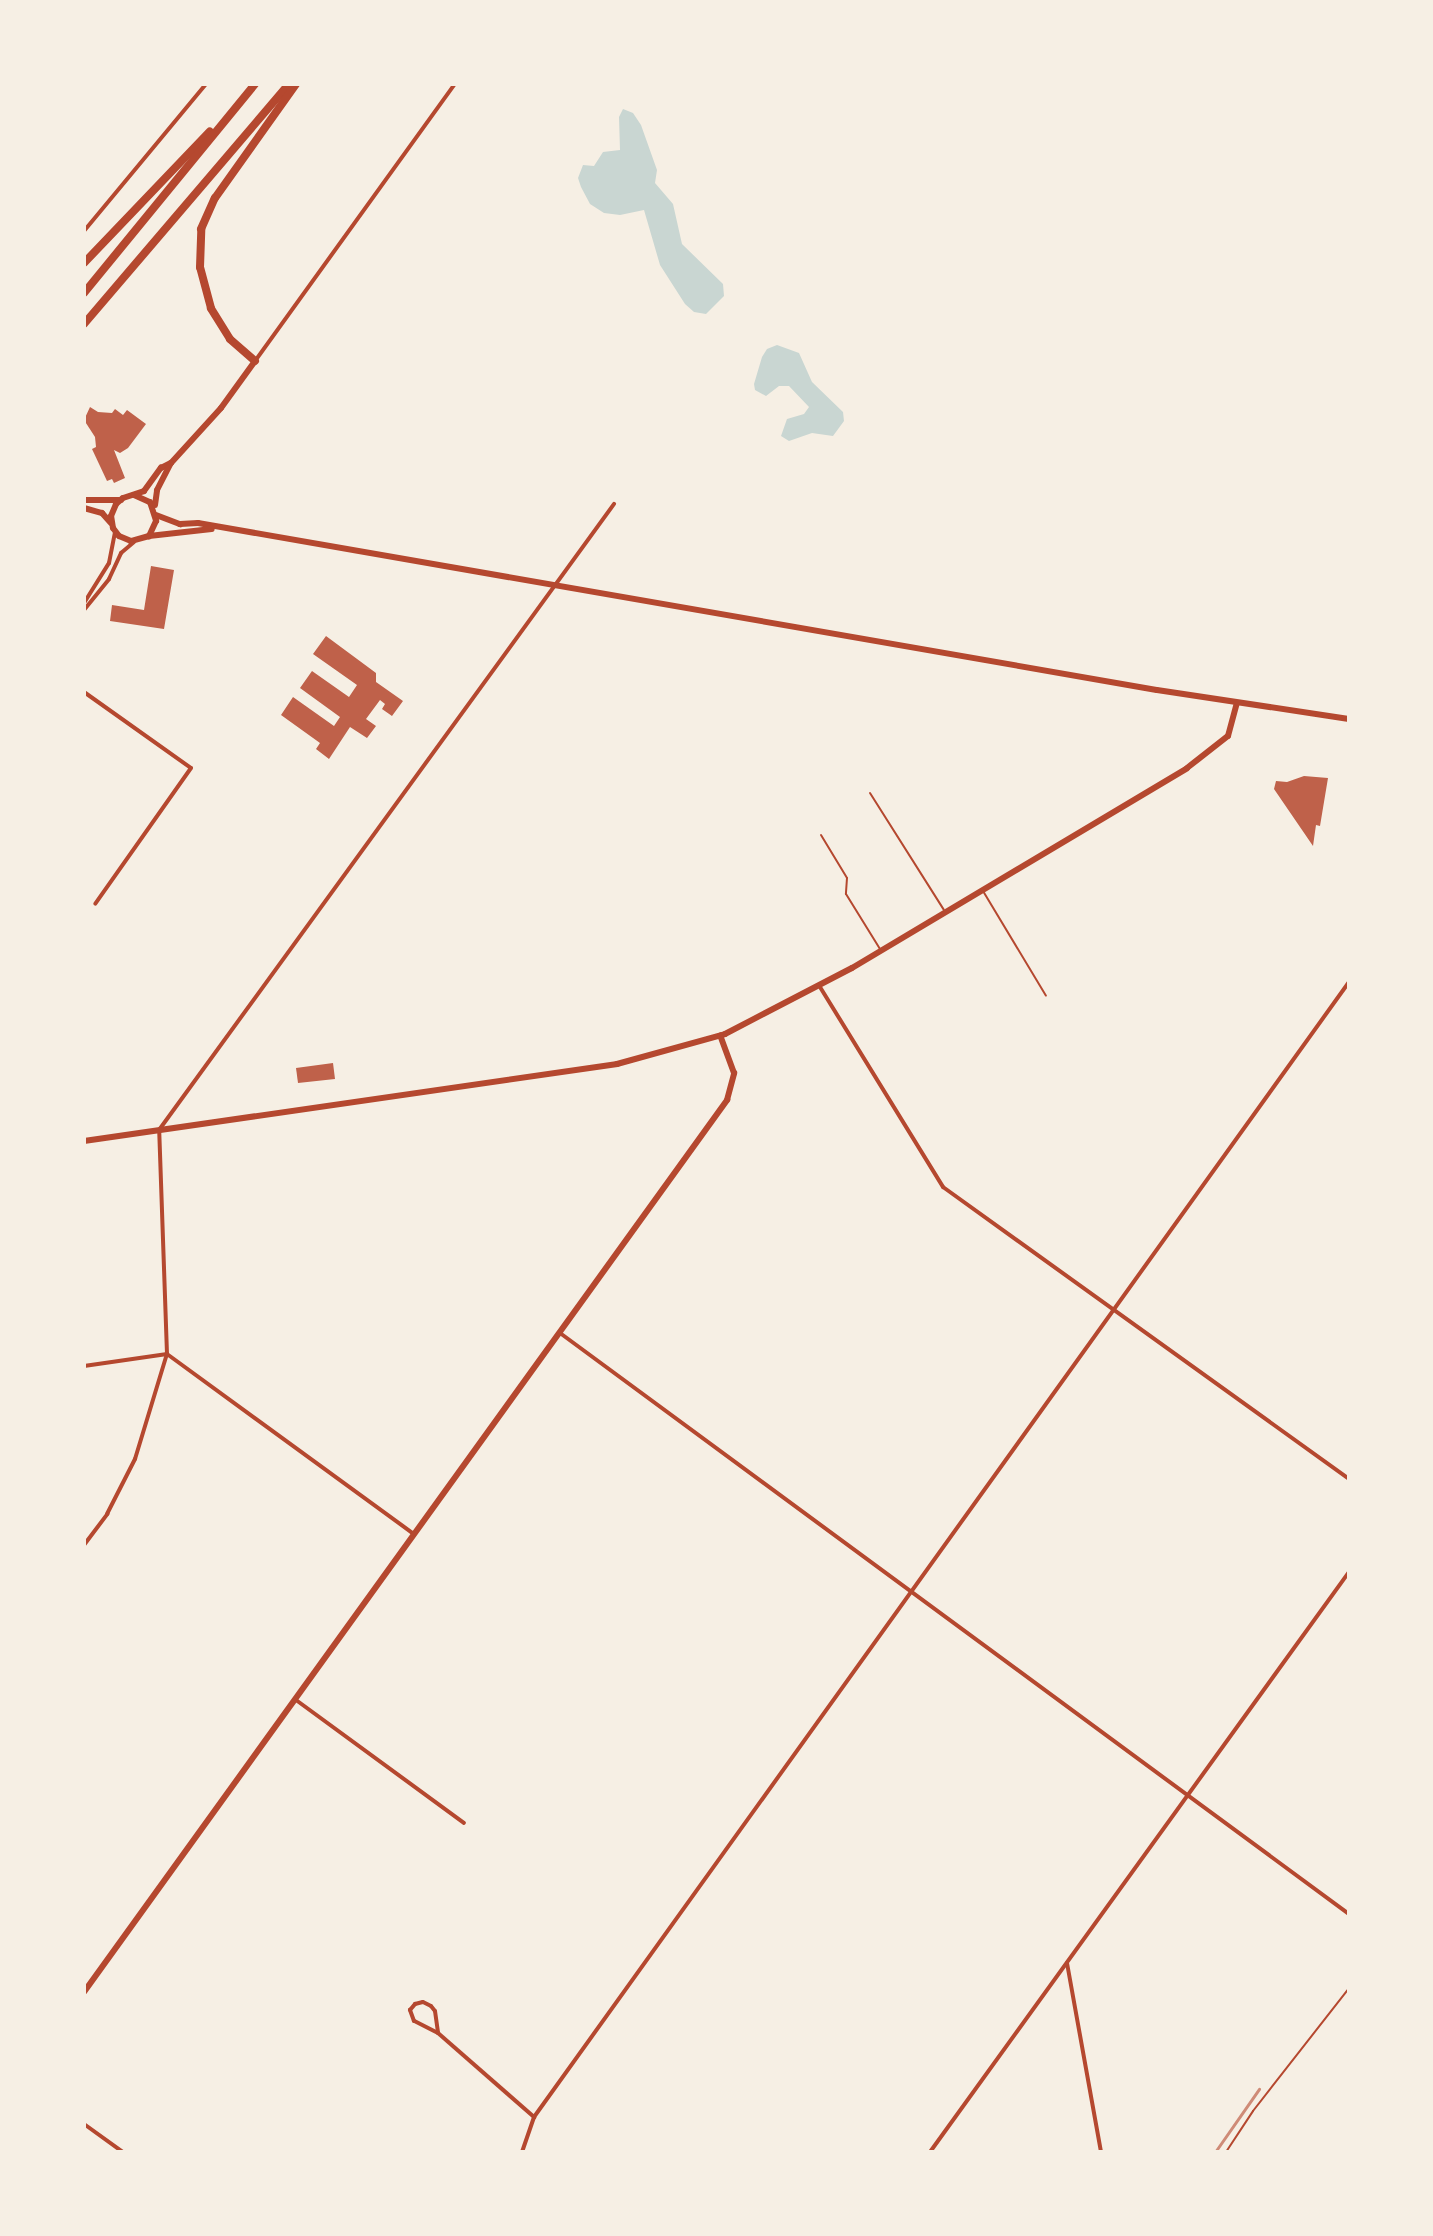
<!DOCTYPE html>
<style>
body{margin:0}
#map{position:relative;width:1433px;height:2236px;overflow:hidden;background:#f6efe4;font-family:"Noto Sans",sans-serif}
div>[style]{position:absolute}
.water>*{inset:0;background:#c9d6d2}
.building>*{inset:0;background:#bf614a}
.path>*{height:2px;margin:-1px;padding:0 1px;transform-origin:1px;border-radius:1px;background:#b5482f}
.service>*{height:2px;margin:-1px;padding:0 1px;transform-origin:1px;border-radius:1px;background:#b5482f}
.minor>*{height:4px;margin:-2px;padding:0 2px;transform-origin:2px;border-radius:2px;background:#b5482f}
.tertiary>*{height:6px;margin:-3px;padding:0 3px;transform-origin:3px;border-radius:3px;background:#b5482f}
.secondary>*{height:6px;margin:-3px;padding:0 3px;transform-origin:3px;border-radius:3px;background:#b5482f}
.motorway>*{height:8px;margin:-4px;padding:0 4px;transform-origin:4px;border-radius:4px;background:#b5482f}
.rail>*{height:3px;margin:-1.5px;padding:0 1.5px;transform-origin:1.5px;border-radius:1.5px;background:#cf8b77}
span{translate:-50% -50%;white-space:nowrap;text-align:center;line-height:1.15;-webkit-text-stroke:8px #f6efe4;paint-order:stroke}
.frame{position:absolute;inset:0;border:86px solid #f6efe4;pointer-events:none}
</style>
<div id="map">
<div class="water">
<div style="clip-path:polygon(623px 109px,633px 113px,641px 125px,657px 170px,655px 183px,673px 204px,682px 244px,723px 284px,724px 296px,706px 314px,694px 312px,685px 304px,660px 265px,644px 210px,620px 215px,604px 213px,590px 204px,581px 187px,578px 178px,583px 165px,594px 166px,603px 152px,620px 150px,619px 117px)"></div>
<div style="clip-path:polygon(777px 345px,799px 353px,812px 382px,843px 412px,844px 421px,833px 436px,812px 433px,789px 441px,781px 436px,787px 419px,804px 414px,809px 407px,789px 386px,779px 386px,766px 396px,755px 390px,754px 384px,762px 357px,767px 349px)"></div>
</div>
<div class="building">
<div style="clip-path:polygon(90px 407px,98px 412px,112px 413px,115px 409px,123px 415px,127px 410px,146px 424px,128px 448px,120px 453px,114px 450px,125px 478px,114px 483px,112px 479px,107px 481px,92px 449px,96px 447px,95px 437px,84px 420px)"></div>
<div style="clip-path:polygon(151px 566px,174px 570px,164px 629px,110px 621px,112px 605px,144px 610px)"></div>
<div style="clip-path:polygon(326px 636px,376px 673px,376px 682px,403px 701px,392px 716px,382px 709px,385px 704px,380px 700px,366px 719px,376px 726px,367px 738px,350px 727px,329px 759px,316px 749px,320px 743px,281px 715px,293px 697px,334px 726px,340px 717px,300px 688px,312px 671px,349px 697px,357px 685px,313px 654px)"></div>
<div style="clip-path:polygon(1304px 776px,1328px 778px,1320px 826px,1316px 825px,1313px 846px,1274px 789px,1276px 781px,1287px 782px)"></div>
<div style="clip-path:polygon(333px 1063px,335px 1079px,298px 1083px,296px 1068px)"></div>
</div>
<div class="path">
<div style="left:1226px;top:2152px;width:49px;rotate:-56.6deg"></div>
<div style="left:1253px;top:2111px;width:156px;rotate:-52deg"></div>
</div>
<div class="service">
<div style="left:870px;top:793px;width:138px;rotate:57.7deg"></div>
<div style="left:821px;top:835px;width:50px;rotate:58.8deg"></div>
<div style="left:847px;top:878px;width:16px;rotate:94deg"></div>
<div style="left:846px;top:894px;width:65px;rotate:58.3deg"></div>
<div style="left:983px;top:891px;width:122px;rotate:59deg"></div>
</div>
<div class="minor">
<div style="left:84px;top:231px;width:191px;rotate:-50.3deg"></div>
<div style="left:255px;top:361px;width:342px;rotate:-54.2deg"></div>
<div style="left:84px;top:603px;width:47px;rotate:-58deg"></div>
<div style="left:109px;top:563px;width:31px;rotate:-79deg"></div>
<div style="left:84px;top:610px;width:40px;rotate:-51deg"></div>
<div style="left:109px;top:579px;width:29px;rotate:-65deg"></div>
<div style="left:121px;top:553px;width:17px;rotate:-40deg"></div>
<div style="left:84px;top:692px;width:131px;rotate:35.4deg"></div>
<div style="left:191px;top:768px;width:166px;rotate:125.2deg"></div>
<div style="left:820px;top:987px;width:235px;rotate:58.4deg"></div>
<div style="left:943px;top:1187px;width:500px;rotate:35.72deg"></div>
<div style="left:560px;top:1333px;width:980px;rotate:36.37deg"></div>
<div style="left:84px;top:1366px;width:84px;rotate:-8.2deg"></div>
<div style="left:167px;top:1354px;width:306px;rotate:36.1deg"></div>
<div style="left:84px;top:1545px;width:39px;rotate:-53deg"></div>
<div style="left:107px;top:1514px;width:62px;rotate:-63deg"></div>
<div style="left:135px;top:1459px;width:110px;rotate:-73.1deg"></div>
<div style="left:167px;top:1354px;width:224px;rotate:-92deg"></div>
<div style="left:159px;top:1130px;width:774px;rotate:-53.99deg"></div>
<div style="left:296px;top:1700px;width:208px;rotate:36.2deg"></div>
<div style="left:1067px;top:1963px;width:192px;rotate:79.8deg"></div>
<div style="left:438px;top:2033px;width:27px;rotate:-153deg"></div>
<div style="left:414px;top:2021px;width:12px;rotate:-110deg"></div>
<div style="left:410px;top:2010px;width:8px;rotate:-50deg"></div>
<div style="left:415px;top:2004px;width:8px;rotate:-14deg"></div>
<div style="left:423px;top:2002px;width:9px;rotate:27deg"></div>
<div style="left:431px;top:2006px;width:6px;rotate:51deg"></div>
<div style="left:435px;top:2011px;width:22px;rotate:82deg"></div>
<div style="left:438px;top:2033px;width:128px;rotate:41.2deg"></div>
<div style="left:84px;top:2124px;width:48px;rotate:35.7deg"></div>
<div style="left:522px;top:2152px;width:37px;rotate:-71deg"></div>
<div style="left:534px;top:2117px;width:1397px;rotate:-54.32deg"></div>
<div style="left:930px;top:2152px;width:716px;rotate:-54.16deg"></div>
</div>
<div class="tertiary">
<div style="left:84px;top:1141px;width:539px;rotate:-8.22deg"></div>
<div style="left:617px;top:1064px;width:112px;rotate:-15.5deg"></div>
<div style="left:725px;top:1034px;width:143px;rotate:-27.5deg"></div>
<div style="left:852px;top:968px;width:390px;rotate:-30.8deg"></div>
<div style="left:1187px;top:768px;width:52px;rotate:-38deg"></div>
<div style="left:1228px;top:736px;width:34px;rotate:-75deg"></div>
<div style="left:84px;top:1992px;width:1100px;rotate:-54.21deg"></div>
<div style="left:727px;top:1100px;width:28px;rotate:-75deg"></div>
<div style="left:734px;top:1073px;width:40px;rotate:-110.2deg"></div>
</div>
<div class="secondary">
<div style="left:134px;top:495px;width:17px;rotate:24deg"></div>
<div style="left:150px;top:502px;width:20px;rotate:72deg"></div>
<div style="left:156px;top:521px;width:17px;rotate:115deg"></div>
<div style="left:149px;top:536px;width:19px;rotate:164deg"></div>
<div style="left:131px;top:541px;width:13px;rotate:-157deg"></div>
<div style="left:119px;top:536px;width:10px;rotate:-127deg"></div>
<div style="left:113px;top:528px;width:12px;rotate:-99deg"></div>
<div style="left:111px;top:516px;width:13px;rotate:-67deg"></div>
<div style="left:116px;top:504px;width:9px;rotate:-41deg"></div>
<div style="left:123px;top:498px;width:22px;rotate:-18deg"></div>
<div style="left:144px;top:491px;width:29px;rotate:-54deg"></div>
<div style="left:161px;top:468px;width:11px;rotate:-27deg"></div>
<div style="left:171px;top:463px;width:74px;rotate:-47.7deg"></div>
<div style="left:221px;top:408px;width:58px;rotate:-54.1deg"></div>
<div style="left:84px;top:500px;width:37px"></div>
<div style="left:155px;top:505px;width:15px;rotate:-82deg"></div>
<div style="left:157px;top:490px;width:30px;rotate:-63deg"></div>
<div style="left:84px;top:508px;width:19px;rotate:16deg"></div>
<div style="left:102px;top:513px;width:13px;rotate:48deg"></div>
<div style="left:156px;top:515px;width:26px;rotate:21deg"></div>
<div style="left:180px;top:524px;width:18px;rotate:-3deg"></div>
<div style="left:198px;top:523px;width:973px;rotate:9.88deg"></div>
<div style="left:1157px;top:690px;width:194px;rotate:8.6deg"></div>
<div style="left:149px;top:536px;width:63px;rotate:-6.3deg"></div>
</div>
<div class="motorway">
<div style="left:84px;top:263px;width:182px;rotate:-46.3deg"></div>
<div style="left:84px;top:293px;width:270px;rotate:-50.7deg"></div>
<div style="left:84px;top:324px;width:316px;rotate:-49.5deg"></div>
<div style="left:255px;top:361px;width:33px;rotate:-139deg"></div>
<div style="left:230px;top:339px;width:36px;rotate:-122deg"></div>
<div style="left:211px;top:308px;width:42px;rotate:-105deg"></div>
<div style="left:200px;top:267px;width:38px;rotate:-88deg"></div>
<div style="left:201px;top:229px;width:34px;rotate:-66deg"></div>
<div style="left:215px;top:198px;width:140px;rotate:-54.6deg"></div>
</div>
<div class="rail">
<div style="left:1215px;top:2152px;width:77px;rotate:-55.1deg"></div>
</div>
<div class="frame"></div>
</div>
